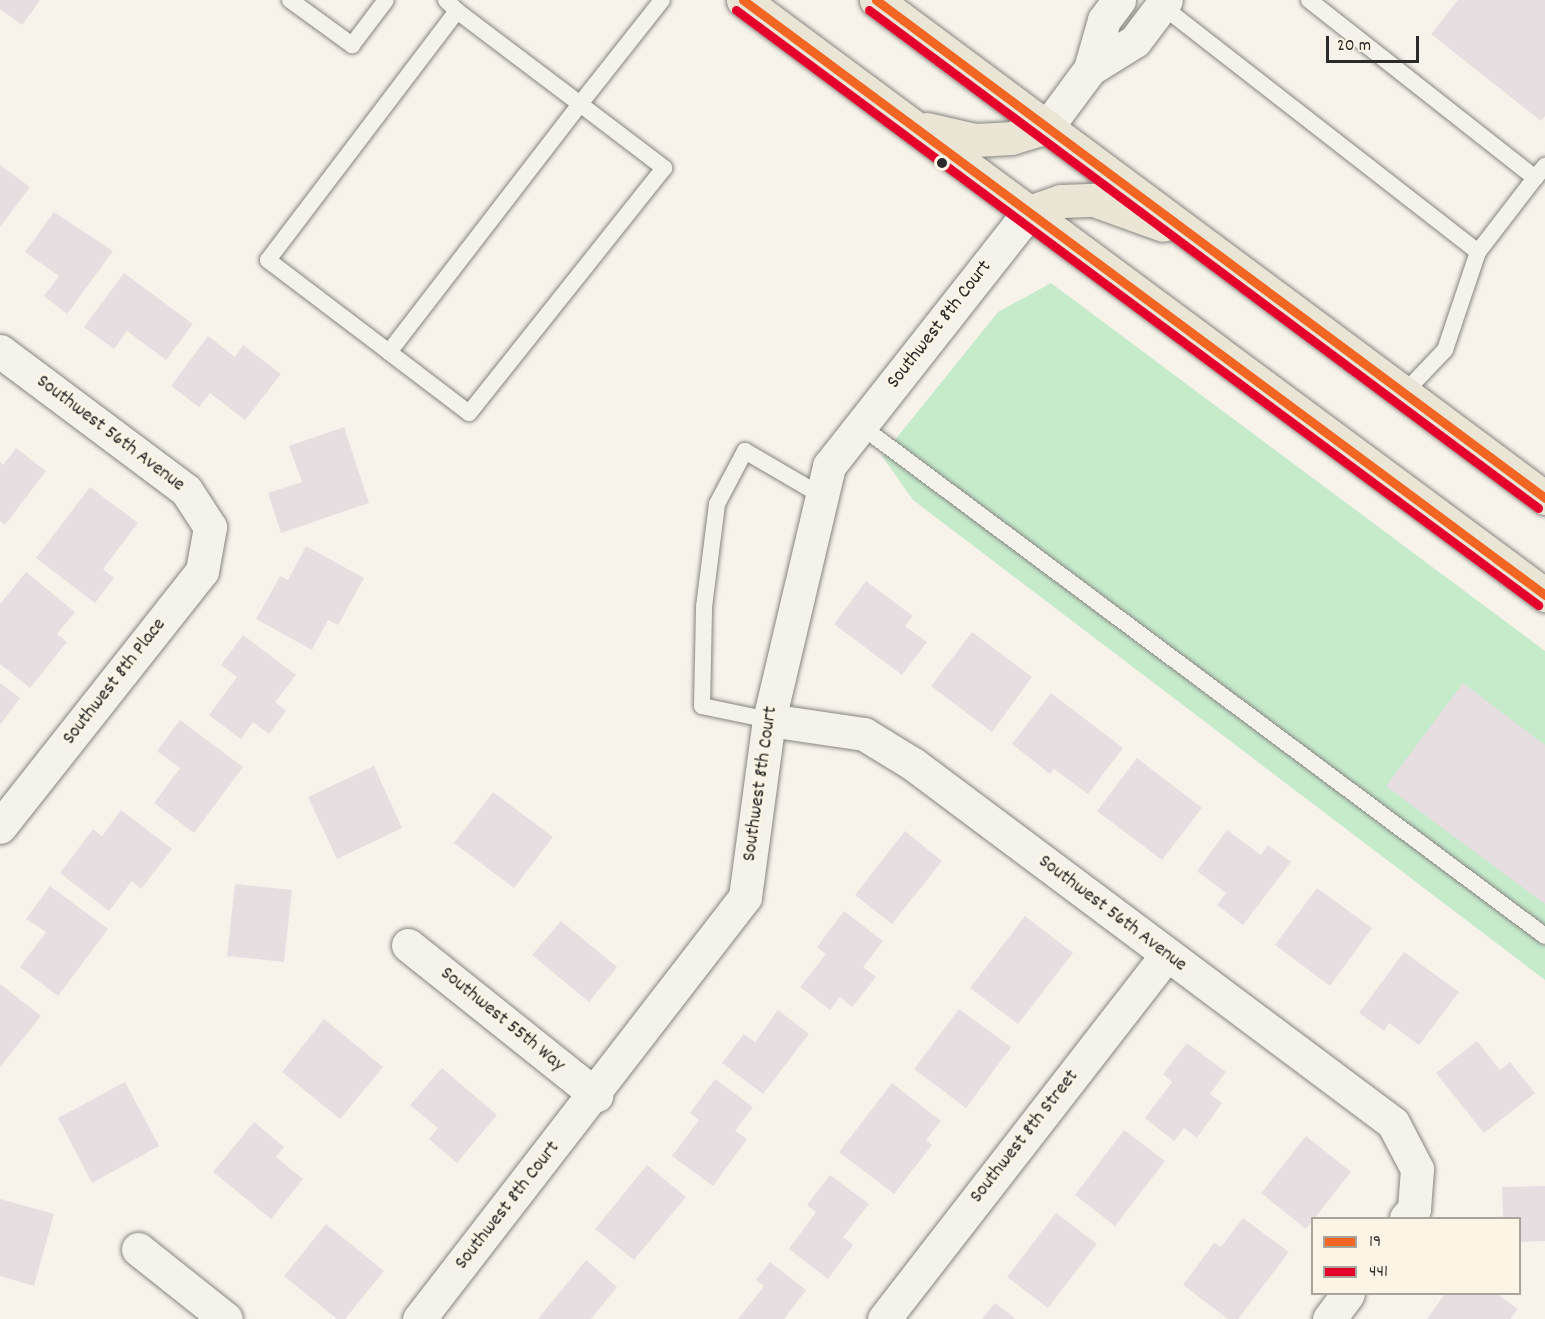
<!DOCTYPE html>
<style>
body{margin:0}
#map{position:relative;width:1545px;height:1319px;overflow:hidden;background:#f7f3ea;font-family:Dekko,sans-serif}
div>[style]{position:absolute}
.green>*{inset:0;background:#c5ebcb}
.building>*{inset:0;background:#e7dee2}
.roads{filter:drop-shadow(0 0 2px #878581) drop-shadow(0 0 2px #878581)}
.service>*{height:16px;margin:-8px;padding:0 8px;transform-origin:8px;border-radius:8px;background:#f5f2ec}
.minor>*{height:33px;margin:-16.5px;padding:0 16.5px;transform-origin:16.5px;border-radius:16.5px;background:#f5f2ec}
.primary>*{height:33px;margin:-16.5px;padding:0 16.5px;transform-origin:16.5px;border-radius:16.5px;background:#eae5d5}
.bus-1>*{height:9px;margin:-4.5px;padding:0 4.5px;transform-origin:4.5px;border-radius:4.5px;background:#f26522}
.bus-2>*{height:9px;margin:-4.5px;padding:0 4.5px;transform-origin:4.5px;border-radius:4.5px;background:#e4002b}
.dots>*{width:16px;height:16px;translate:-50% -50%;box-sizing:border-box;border:3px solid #fcf5e5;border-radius:50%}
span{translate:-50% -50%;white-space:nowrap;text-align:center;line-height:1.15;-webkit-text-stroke:5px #fcf5e5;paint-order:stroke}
.street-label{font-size:20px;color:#2b2b2b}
.legend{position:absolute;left:1311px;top:1217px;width:210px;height:78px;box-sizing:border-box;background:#fcf5e5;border:2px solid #a8a49b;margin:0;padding:8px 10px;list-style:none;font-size:18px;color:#2b2b2b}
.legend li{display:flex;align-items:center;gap:12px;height:30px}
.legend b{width:30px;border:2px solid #a8a49b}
.scale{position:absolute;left:1326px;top:36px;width:93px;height:27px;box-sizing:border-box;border:3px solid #2b2b2b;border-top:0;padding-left:8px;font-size:18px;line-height:21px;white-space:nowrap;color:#2b2b2b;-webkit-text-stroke:4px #fcf5e5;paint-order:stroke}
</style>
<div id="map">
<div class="green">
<div style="clip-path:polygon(1051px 283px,1545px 651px,1545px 980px,913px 500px,882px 456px,998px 312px)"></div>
</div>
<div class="building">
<div style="clip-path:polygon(0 0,40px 0,22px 25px,0 9px)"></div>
<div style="clip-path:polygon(1458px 0,1545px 0,1545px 116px,1541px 121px,1431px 34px)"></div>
<div style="clip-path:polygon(0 165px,30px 187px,0 227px)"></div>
<div style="clip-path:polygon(54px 212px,113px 251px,67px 314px,44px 296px,59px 276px,25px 252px)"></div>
<div style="clip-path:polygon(124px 273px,193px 324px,166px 360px,127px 331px,114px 349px,84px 327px)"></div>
<div style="clip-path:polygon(208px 336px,235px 357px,243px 345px,281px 374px,245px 420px,210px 393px,199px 407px,171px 386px)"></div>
<div style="clip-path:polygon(344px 427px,369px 503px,281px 533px,268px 493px,302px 482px,289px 446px)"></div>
<div style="clip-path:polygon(16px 448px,46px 471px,5px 525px,0 521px,0 462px,3px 465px)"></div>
<div style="clip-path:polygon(90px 487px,138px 523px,103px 569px,114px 578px,95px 603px,36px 558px)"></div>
<div style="clip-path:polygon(306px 546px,364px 578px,338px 625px,328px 620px,312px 650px,256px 619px,280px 576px,288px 580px)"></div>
<div style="clip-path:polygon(26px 572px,75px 612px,57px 634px,67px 642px,30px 688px,0 664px,0 604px)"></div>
<div style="clip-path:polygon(866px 581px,913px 616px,905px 626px,927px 642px,902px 675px,834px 624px)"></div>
<div style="clip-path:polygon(972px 632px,1032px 677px,992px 732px,931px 686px)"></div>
<div style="clip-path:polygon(243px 635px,296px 675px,275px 702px,286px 711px,269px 734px,253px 722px,241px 739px,209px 715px,237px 677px,221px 665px)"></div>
<div style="clip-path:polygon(0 683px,20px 698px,0 725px)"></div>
<div style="clip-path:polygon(1463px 683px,1545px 745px,1545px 904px,1386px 786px)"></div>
<div style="clip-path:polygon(1051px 693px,1123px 748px,1088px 794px,1054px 769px,1050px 774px,1012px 744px)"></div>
<div style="clip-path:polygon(180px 720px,243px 767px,194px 833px,154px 803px,180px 768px,157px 751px)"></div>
<div style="clip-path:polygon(1137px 758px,1202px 808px,1162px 860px,1097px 811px)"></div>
<div style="clip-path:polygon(374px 766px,402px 828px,337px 859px,308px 797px)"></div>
<div style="clip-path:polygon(493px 792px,553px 837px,514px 888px,454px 843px)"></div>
<div style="clip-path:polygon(121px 810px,172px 849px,141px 889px,132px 881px,109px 911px,60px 873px,93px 829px,102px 836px)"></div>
<div style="clip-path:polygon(1227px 830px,1261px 855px,1268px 845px,1291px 862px,1243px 925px,1217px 905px,1226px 893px,1197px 871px)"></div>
<div style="clip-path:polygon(905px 831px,942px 861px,892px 924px,855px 895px)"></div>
<div style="clip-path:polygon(235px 884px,292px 890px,284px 962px,227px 956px)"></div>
<div style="clip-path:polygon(50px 886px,108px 929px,58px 996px,20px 967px,46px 932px,26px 919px)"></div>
<div style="clip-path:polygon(1317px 888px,1372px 928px,1330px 986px,1275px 945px)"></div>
<div style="clip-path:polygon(844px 911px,883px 941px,863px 967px,876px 977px,852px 1007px,840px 997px,830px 1010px,800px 987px,826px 954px,817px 947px)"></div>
<div style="clip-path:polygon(1025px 916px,1073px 953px,1018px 1024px,970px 988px)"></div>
<div style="clip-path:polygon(561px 921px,617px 967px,589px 1002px,532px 955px)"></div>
<div style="clip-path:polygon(1404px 952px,1459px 992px,1419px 1045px,1389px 1023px,1384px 1031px,1359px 1013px)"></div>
<div style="clip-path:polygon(0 984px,41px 1016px,0 1067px)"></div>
<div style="clip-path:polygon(959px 1009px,1011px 1047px,966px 1108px,914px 1069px)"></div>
<div style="clip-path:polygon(778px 1010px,809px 1034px,763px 1094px,722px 1063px,744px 1034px,755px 1042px)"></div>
<div style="clip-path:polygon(324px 1019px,383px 1067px,340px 1119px,282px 1072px)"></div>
<div style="clip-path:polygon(1477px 1041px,1500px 1070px,1510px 1062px,1535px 1093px,1484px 1133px,1436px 1073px)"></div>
<div style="clip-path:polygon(1187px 1043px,1226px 1072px,1210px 1094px,1222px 1103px,1197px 1138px,1184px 1128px,1174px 1141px,1145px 1118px,1172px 1082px,1163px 1074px)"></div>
<div style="clip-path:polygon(442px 1068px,497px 1115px,457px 1163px,429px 1139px,438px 1128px,410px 1105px)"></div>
<div style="clip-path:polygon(715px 1079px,753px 1107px,735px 1131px,747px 1139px,713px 1186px,672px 1156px,699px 1120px,690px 1113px)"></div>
<div style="clip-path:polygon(125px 1082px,159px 1146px,92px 1183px,58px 1118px)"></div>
<div style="clip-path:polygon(892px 1083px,941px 1121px,926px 1140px,932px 1145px,894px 1194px,839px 1152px)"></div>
<div style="clip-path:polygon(254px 1122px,284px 1147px,276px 1157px,303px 1179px,271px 1219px,213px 1172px)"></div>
<div style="clip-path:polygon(1124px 1130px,1165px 1161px,1115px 1226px,1075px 1195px)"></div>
<div style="clip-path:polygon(1306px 1136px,1351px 1172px,1306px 1229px,1261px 1193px)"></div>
<div style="clip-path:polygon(647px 1165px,686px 1197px,634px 1260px,595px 1229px)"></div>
<div style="clip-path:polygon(830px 1175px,869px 1204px,843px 1237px,853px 1245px,828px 1279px,789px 1249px,816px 1212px,807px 1205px)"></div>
<div style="clip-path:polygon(1545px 1186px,1545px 1241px,1520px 1242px,1520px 1218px,1503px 1218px,1502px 1187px)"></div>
<div style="clip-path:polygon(0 1199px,54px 1214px,34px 1286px,0 1276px)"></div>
<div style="clip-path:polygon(1056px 1213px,1097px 1244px,1048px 1308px,1007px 1277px)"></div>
<div style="clip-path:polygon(1243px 1218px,1289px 1252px,1238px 1319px,1228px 1319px,1183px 1285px,1214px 1243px,1221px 1247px)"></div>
<div style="clip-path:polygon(326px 1224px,384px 1271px,345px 1319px,337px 1319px,284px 1276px)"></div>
<div style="clip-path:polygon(586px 1260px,617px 1287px,591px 1319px,538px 1319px)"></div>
<div style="clip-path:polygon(770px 1262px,806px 1290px,784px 1319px,738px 1319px,764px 1286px,756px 1280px)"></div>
<div style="clip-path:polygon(1445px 1294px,1497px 1294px,1518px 1309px,1510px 1319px,1427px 1319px)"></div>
<div style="clip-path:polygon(995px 1303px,1016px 1319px,982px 1319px)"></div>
</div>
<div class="roads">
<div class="service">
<div style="left:290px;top:0;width:77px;rotate:36deg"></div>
<div style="left:352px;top:45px;width:56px;rotate:-52.9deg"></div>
<div style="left:446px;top:0;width:16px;rotate:45deg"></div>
<div style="left:1309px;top:0;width:288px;rotate:38.2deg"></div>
<div style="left:1535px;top:178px;width:16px;rotate:-50deg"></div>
<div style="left:1157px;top:2px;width:407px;rotate:37.9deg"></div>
<div style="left:389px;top:352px;width:152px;rotate:-142.8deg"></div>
<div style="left:268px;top:260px;width:313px;rotate:-52.8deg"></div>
<div style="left:457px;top:11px;width:154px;rotate:37.1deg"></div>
<div style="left:580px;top:104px;width:106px;rotate:37.3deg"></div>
<div style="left:664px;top:168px;width:313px;rotate:128.5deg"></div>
<div style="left:469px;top:413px;width:101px;rotate:-142.7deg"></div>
<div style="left:389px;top:352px;width:313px;rotate:-52.4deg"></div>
<div style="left:580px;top:104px;width:132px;rotate:-51.7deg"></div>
<div style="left:1404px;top:393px;width:59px;rotate:-46.4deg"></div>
<div style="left:1445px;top:350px;width:103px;rotate:-71.4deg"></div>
<div style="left:1478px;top:252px;width:93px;rotate:-52.4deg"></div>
<div style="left:861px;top:426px;width:853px;rotate:36.71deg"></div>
<div style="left:769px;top:720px;width:68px;rotate:-168.2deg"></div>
<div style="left:702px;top:706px;width:99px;rotate:-88.8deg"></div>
<div style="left:704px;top:607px;width:104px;rotate:-82.8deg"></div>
<div style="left:717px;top:504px;width:60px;rotate:-62.2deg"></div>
<div style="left:745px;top:451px;width:89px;rotate:30.3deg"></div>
</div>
<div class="minor">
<div style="left:1090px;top:69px;width:53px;rotate:-31.9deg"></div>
<div style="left:1135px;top:41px;width:51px;rotate:-52.9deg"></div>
<div style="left:1047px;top:127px;width:72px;rotate:-53.4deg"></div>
<div style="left:1090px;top:69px;width:51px;rotate:-74.1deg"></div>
<div style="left:1104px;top:20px;width:25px;rotate:-53deg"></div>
<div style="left:0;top:351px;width:232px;rotate:36.8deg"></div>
<div style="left:186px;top:490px;width:44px;rotate:57deg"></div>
<div style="left:210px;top:527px;width:45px;rotate:100.3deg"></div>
<div style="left:202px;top:571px;width:326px;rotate:128.3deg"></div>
<div style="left:769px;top:720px;width:96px;rotate:8.4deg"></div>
<div style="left:864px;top:734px;width:57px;rotate:31.5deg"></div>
<div style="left:913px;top:764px;width:599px;rotate:36.79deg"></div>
<div style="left:1393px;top:1123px;width:52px;rotate:62.4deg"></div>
<div style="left:1417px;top:1169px;width:40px;rotate:94.3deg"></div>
<div style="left:1414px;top:1209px;width:12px;rotate:132deg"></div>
<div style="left:408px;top:945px;width:241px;rotate:38.6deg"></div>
<div style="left:138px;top:1249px;width:112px;rotate:38.5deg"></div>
<div style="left:419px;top:1319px;width:533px;rotate:-52.31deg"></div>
<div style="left:745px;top:897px;width:179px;rotate:-82.3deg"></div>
<div style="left:769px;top:720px;width:261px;rotate:-76.7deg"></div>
<div style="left:829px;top:466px;width:323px;rotate:-51.8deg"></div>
<div style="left:884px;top:1319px;width:460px;rotate:-52.2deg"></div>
<div style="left:1329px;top:1319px;width:31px;rotate:-53deg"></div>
</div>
<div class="primary">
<div style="left:743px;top:0;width:999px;rotate:36.57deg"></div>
<div style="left:876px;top:0;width:834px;rotate:36.66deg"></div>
<div style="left:927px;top:129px;width:49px;rotate:12.9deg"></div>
<div style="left:975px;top:140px;width:36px;rotate:-3deg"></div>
<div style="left:1011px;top:138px;width:38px;rotate:-17deg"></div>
<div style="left:1029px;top:212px;width:34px;rotate:-19deg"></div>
<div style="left:1061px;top:201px;width:33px;rotate:-2deg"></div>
<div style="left:1094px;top:200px;width:73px;rotate:19.9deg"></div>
</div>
</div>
<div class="bus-1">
<div style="left:743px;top:0;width:999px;rotate:36.57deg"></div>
<div style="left:876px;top:0;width:834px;rotate:36.66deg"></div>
</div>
<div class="bus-2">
<div style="left:736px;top:10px;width:999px;rotate:36.57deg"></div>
<div style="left:869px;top:10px;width:834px;rotate:36.66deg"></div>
</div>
<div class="dots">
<div style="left:942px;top:163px;background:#2b2b2b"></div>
</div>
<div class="street-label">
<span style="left:940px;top:325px;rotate:-52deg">Southwest 8th Court</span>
<span style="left:110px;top:434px;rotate:37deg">Southwest 56th Avenue</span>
<span style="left:115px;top:682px;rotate:-52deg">Southwest 8th Place</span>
<span style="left:761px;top:784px;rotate:-82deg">Southwest 8th Court</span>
<span style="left:1112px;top:914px;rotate:37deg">Southwest 56th Avenue</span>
<span style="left:502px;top:1020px;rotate:39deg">Southwest 55th Way</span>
<span style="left:1025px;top:1137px;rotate:-52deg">Southwest 8th Street</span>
<span style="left:508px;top:1206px;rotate:-52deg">Southwest 8th Court</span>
</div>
<ul class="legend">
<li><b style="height:8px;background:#f26522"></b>19</li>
<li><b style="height:8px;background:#e4002b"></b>441</li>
</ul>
<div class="scale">20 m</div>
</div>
